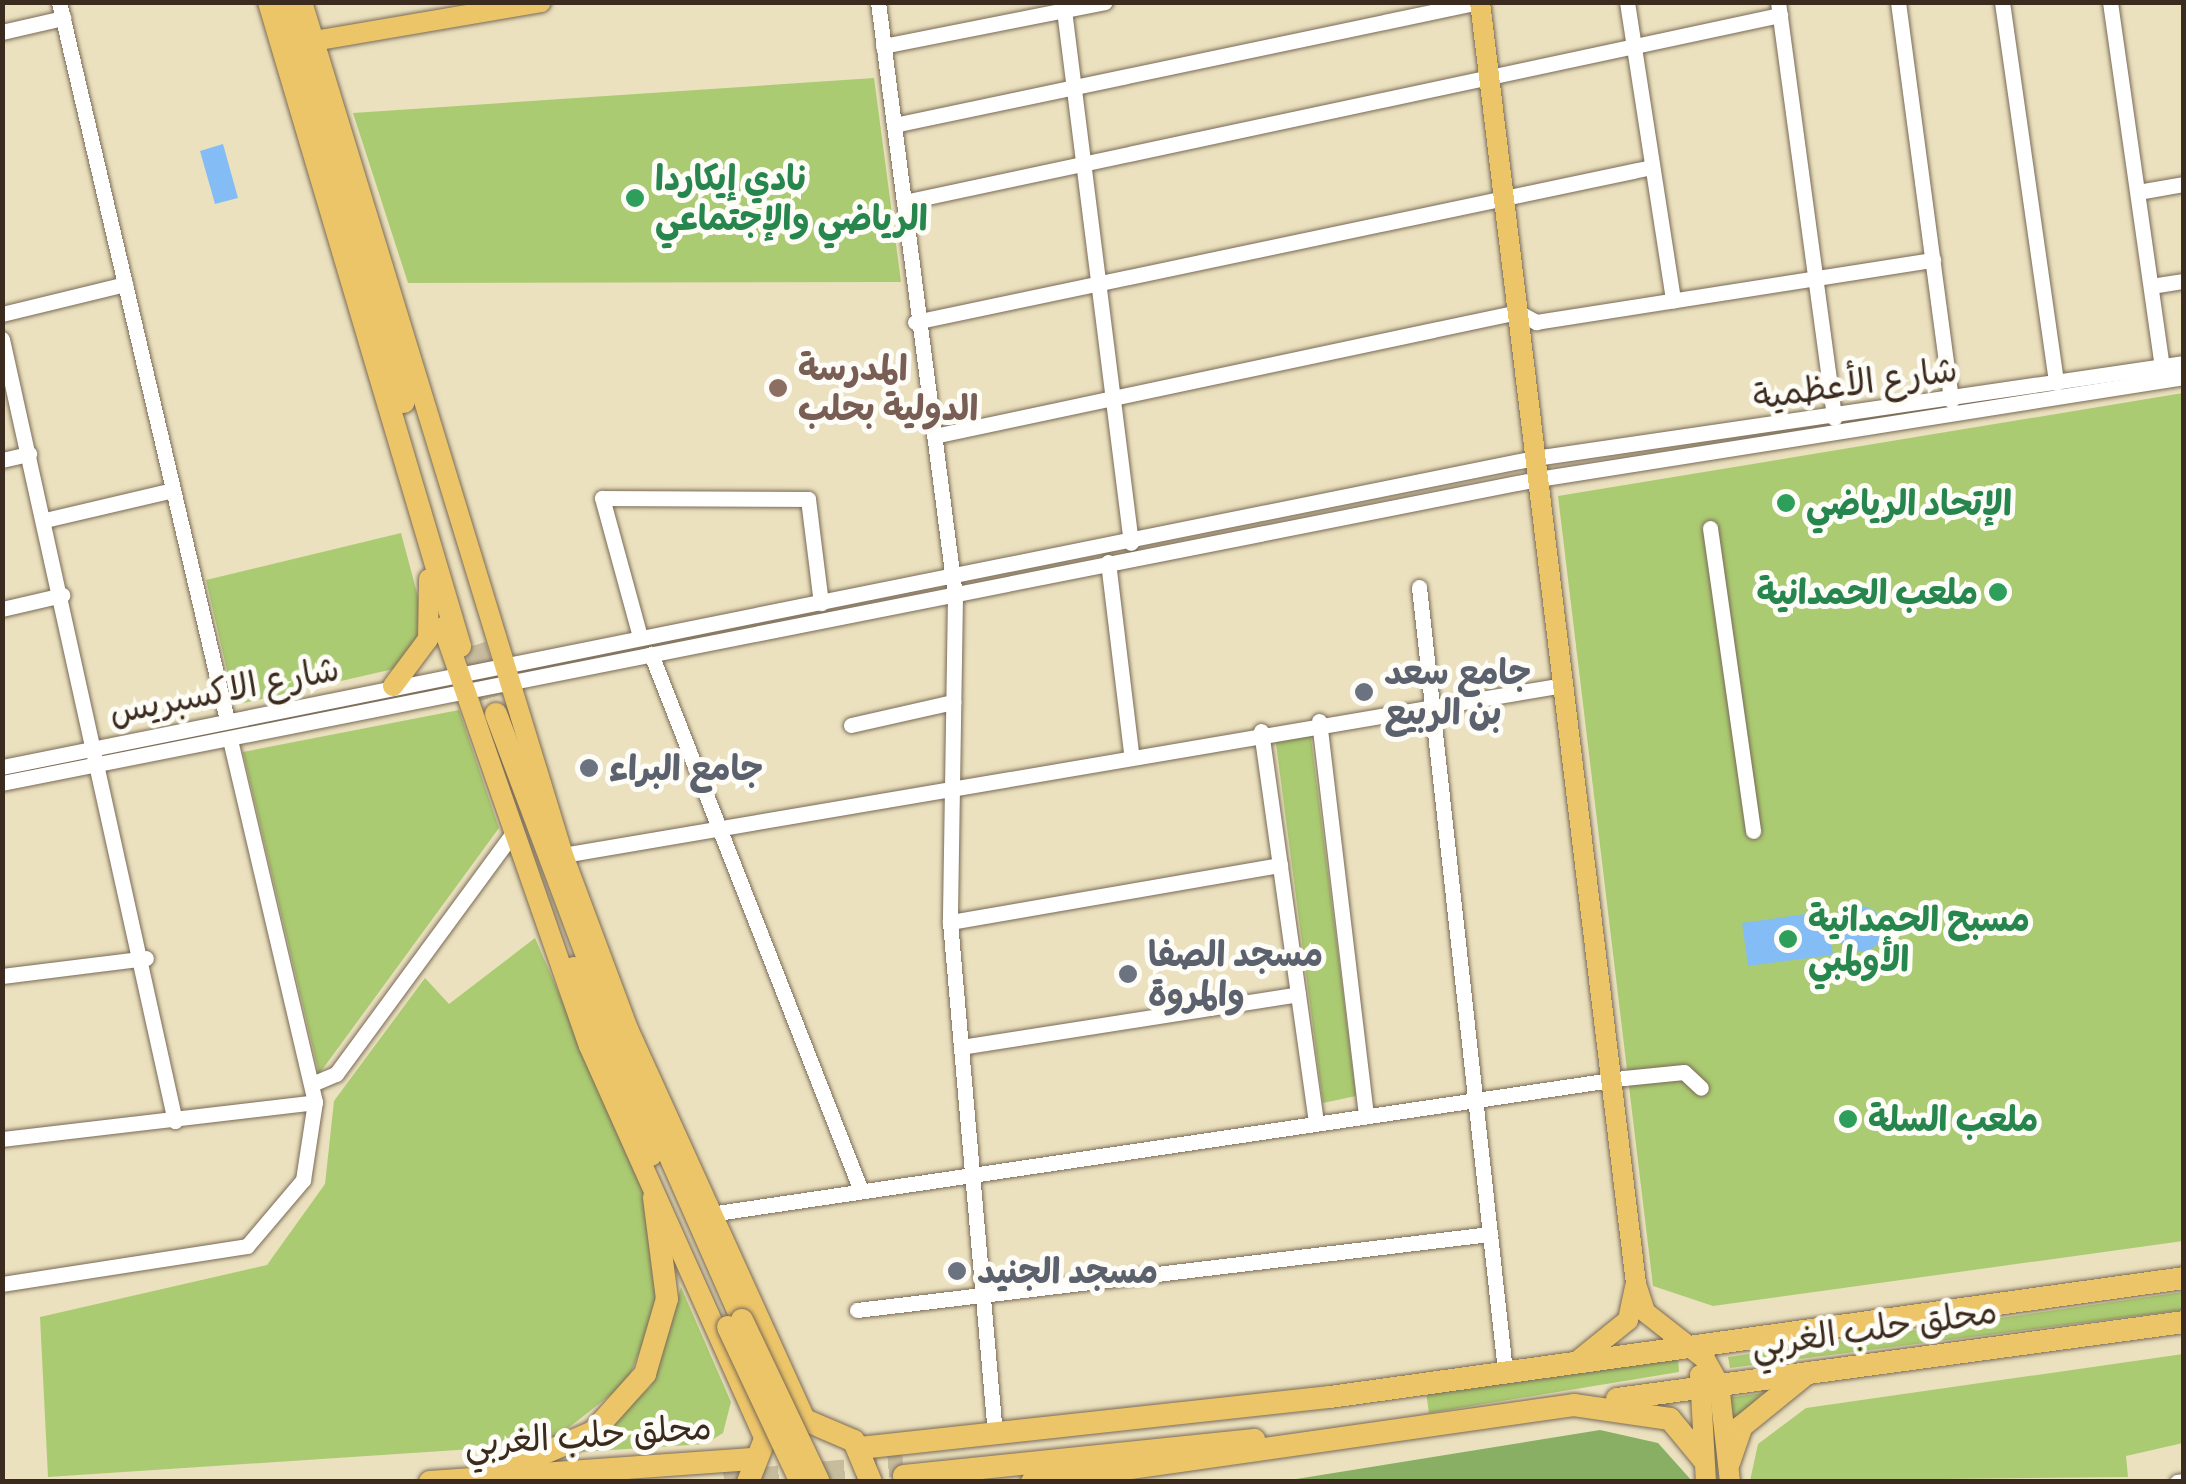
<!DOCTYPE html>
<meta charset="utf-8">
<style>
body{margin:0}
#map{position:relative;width:2186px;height:1484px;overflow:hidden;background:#ebe1bf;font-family:Itim,"Playpen Sans Arabic",sans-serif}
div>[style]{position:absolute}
.green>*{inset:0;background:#abcb72}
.forest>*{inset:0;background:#88af64}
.water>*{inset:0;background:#84bcf5}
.round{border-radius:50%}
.highway-tunnel>*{height:22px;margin-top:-11px;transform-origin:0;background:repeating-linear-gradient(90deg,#c8bc9f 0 22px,transparent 0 33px)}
.roads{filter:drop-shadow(0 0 2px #796a56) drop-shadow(0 0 2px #796a56)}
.minor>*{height:15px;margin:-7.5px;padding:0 7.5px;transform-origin:7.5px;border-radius:7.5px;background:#fff}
.major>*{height:20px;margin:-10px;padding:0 10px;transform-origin:10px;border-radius:10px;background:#edc569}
.highway>*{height:22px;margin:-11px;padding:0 11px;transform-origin:11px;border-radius:11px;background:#edc569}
.bridges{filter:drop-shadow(0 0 2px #796a56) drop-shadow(0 0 2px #796a56)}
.highway-bridge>*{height:22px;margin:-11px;padding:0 11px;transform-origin:11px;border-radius:11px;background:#edc569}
.dots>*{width:28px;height:28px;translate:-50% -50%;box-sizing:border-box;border:5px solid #fdfcf7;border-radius:50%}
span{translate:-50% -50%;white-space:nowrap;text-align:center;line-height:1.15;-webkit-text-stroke:10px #fdfcf7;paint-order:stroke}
.leisure-label{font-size:35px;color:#27864d;font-weight:700}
.left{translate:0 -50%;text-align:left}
.right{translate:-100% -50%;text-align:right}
.education-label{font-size:35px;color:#785e54;font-weight:700}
.street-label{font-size:35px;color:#3b2a1e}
.worship-label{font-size:35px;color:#5b616d;font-weight:700}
.frame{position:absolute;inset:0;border:5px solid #3b2a1e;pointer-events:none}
</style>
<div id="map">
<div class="green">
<div style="clip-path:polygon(874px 78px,901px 282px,408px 283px,353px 113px)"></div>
<div style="clip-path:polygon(2183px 393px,2183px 1241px,1713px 1306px,1653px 1286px,1558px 496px)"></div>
<div style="clip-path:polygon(401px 533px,425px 623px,398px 668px,235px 705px,206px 580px)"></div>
<div style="clip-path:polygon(459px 710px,499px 828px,319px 1074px,243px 752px)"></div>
<div style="clip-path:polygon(1310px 730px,1356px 1096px,1323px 1103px,1275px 736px)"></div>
<div style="clip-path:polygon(535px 938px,642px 1186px,658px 1251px,660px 1301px,627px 1382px,558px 1436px,517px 1446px,48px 1477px,40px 1317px,267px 1265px,325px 1184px,334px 1101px,425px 978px,449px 1004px)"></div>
<div style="clip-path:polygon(681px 1287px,731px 1402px,723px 1433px,705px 1444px,580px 1452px,651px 1386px)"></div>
<div style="clip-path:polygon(2183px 1292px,2183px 1310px,1730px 1368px,1728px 1357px)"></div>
<div style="clip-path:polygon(2183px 1354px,2183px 1443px,2126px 1456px,2128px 1477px,1750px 1481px,1758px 1444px,1806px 1408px)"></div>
<div style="clip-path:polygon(1678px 1357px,1679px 1372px,1429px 1413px,1426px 1392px)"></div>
<div style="clip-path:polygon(1763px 1393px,1731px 1425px,1727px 1398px)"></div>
</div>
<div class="forest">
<div style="clip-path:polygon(1600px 1430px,1658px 1443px,1692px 1481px,1284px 1481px)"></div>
</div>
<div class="water">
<div style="clip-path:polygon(223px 144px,238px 198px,215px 204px,200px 151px)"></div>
<div class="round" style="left:1837px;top:906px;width:46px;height:46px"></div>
<div style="clip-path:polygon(1827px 911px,1833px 955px,1748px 966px,1742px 923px)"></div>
</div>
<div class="highway-tunnel">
<div style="left:475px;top:645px;width:72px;rotate:73.1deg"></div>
<div style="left:724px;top:1482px;width:180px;rotate:-5.4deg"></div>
</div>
<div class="roads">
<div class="minor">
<div style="left:59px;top:2px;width:737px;rotate:76.83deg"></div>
<div style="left:878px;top:2px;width:599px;rotate:82.61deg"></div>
<div style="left:955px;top:596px;width:326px;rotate:90.9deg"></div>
<div style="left:950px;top:922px;width:514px;rotate:84.98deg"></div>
<div style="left:1063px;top:2px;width:545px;rotate:82.84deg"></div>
<div style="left:1627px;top:2px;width:302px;rotate:81.2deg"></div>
<div style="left:1778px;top:2px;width:420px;rotate:82.3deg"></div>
<div style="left:1898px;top:2px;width:402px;rotate:82.4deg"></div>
<div style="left:2002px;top:2px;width:385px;rotate:81.9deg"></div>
<div style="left:2110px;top:2px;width:368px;rotate:81.9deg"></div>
<div style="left:2px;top:32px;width:63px;rotate:-12.9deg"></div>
<div style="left:883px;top:46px;width:226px;rotate:-11.2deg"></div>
<div style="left:894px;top:125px;width:598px;rotate:-11.87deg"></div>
<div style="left:2138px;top:192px;width:47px;rotate:-9.9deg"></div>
<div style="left:904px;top:202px;width:896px;rotate:-12.05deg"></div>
<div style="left:2151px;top:286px;width:33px;rotate:-9deg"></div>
<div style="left:2px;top:314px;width:127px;rotate:-13.7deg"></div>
<div style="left:915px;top:322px;width:753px;rotate:-11.88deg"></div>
<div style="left:2px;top:339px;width:801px;rotate:77.53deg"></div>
<div style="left:934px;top:436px;width:597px;rotate:-11.99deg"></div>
<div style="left:1518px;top:312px;width:21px;rotate:29deg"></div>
<div style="left:1536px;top:322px;width:402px;rotate:-8.9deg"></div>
<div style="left:2px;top:460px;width:28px;rotate:-13deg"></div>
<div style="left:45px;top:520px;width:131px;rotate:-13.2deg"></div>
<div style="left:1710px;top:528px;width:306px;rotate:81.9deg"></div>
<div style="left:1108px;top:562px;width:192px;rotate:83.1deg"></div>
<div style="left:1419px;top:587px;width:789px;rotate:83.74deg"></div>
<div style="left:2px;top:609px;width:62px;rotate:-13.1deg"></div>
<div style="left:639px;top:633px;width:140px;rotate:-105.3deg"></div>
<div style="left:602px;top:498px;width:206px;rotate:0.3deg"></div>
<div style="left:808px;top:499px;width:105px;rotate:82.9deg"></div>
<div style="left:651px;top:654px;width:573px;rotate:68.63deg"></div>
<div style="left:1319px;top:721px;width:396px;rotate:83.2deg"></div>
<div style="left:851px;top:725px;width:105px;rotate:-12.7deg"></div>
<div style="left:1261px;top:731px;width:395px;rotate:82deg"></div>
<div style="left:2px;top:767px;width:1564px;rotate:-11.4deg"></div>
<div style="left:1535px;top:458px;width:656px;rotate:-8.33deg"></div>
<div style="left:2px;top:783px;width:1566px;rotate:-11.2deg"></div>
<div style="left:1538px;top:479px;width:654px;rotate:-8.97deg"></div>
<div style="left:563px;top:855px;width:1014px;rotate:-9.65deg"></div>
<div style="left:950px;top:922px;width:335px;rotate:-9.8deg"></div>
<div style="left:2px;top:976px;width:145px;rotate:-7.1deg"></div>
<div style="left:961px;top:1047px;width:341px;rotate:-8.9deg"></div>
<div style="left:312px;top:1084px;width:26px;rotate:-23deg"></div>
<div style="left:336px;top:1074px;width:299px;rotate:-53.7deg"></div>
<div style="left:2px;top:1139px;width:315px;rotate:-6.7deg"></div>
<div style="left:710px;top:1214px;width:924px;rotate:-8.46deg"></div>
<div style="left:1624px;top:1078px;width:60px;rotate:-5.7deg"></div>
<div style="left:1684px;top:1072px;width:23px;rotate:43deg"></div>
<div style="left:2px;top:1284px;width:248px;rotate:-8.8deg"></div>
<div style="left:247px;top:1246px;width:87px;rotate:-49.7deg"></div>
<div style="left:303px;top:1180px;width:79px;rotate:-81.3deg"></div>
<div style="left:315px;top:1102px;width:373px;rotate:-103.2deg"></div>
<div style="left:857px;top:1310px;width:638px;rotate:-6.85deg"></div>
<div style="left:2177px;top:1482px;width:7px;rotate:-8deg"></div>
</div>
<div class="major">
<div style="left:302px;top:2px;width:892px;rotate:72.99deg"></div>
<div style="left:563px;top:855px;width:186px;rotate:69.5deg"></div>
<div style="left:628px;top:1029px;width:429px;rotate:65.6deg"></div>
<div style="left:1480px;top:2px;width:1291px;rotate:83.06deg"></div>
<div style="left:1636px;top:1284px;width:29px;rotate:72deg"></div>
<div style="left:1645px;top:1312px;width:76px;rotate:38.1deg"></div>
<div style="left:1705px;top:1359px;width:29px;rotate:61deg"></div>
<div style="left:1719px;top:1384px;width:99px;rotate:83.6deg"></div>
<div style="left:314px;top:41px;width:230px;rotate:-9.7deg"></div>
<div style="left:443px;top:627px;width:444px;rotate:70.8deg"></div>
<div style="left:589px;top:1046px;width:431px;rotate:65.9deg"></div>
<div style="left:393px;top:686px;width:59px;rotate:-53.3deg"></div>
<div style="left:428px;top:639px;width:60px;rotate:-89deg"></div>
<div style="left:1580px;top:1359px;width:62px;rotate:-39.1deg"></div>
<div style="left:1628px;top:1320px;width:35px;rotate:-78deg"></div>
<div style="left:1700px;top:1375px;width:107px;rotate:86.8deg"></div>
</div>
<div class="highway">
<div style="left:269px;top:2px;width:672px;rotate:73.48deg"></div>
<div style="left:286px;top:2px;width:417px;rotate:73.6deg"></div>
<div style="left:496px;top:714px;width:342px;rotate:69.4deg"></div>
<div style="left:616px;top:1034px;width:313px;rotate:66.2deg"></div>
<div style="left:574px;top:968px;width:202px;rotate:67.6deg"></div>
<div style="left:1617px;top:1399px;width:572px;rotate:-7.73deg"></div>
<div style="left:860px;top:1448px;width:473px;rotate:-6.2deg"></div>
<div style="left:1330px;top:1397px;width:862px;rotate:-7.93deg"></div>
<div style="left:1729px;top:1463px;width:39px;rotate:-71deg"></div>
<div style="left:1742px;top:1426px;width:82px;rotate:-39.1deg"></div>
<div style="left:491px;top:1476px;width:111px;rotate:-23.3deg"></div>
<div style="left:593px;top:1432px;width:78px;rotate:-48.1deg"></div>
<div style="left:645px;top:1374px;width:78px;rotate:-73.7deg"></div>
<div style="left:667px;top:1299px;width:102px;rotate:-97.3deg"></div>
<div style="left:904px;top:1476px;width:352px;rotate:-5.9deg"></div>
<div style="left:430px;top:1482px;width:323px;rotate:-4.1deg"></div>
<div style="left:748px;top:1482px;width:46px;rotate:-68.4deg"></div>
<div style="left:765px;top:1439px;width:44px;rotate:-25.4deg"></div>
<div style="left:805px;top:1420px;width:53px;rotate:23.2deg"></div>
<div style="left:854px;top:1441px;width:44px;rotate:67.5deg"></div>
<div style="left:1032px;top:1482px;width:547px;rotate:-8.09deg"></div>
<div style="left:1574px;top:1405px;width:97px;rotate:8.3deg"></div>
<div style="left:1670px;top:1419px;width:52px;rotate:50.5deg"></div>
</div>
</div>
<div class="bridges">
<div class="highway-bridge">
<div style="left:742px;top:1320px;width:179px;rotate:64.6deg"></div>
<div style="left:728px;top:1327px;width:171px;rotate:64.8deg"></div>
</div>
</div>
<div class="dots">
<div style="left:635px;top:198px;background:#2e9e5b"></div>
<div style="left:778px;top:388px;background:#8d6e63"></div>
<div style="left:1786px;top:503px;background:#2e9e5b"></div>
<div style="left:1998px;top:592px;background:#2e9e5b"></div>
<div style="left:1364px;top:692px;background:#6b7280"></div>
<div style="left:589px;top:768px;background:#6b7280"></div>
<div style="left:1788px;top:939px;background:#2e9e5b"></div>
<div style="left:1128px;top:974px;background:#6b7280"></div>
<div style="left:1848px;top:1119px;background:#2e9e5b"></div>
<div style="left:957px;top:1271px;background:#6b7280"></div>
</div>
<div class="leisure-label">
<span class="left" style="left:655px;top:198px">نادي إيكاردا<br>الرياضي والإجتماعي</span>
<span class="left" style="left:1806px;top:503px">الإتحاد الرياضي</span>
<span class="right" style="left:1978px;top:592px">ملعب الحمدانية</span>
<span class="left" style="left:1808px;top:939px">مسبح الحمدانية<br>الأولمبي</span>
<span class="left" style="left:1868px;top:1119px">ملعب السلة</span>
</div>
<div class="education-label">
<span class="left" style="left:798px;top:388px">المدرسة<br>الدولية بحلب</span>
</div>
<div class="street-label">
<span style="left:1855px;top:383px;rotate:-8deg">شارع الأعظمية</span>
<span style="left:224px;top:690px;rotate:-11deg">شارع الاكسبريس</span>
<span style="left:1874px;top:1328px;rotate:-8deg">محلق حلب الغربي</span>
<span style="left:588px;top:1435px;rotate:-4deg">محلق حلب الغربي</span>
</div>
<div class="worship-label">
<span class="left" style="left:1384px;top:692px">جامع سعد<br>بن الربيع</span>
<span class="left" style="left:609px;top:768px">جامع البراء</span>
<span class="left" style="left:1148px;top:974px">مسجد الصفا<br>والمروة</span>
<span class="left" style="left:977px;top:1271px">مسجد الجنيد</span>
</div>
<div class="frame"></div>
</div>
